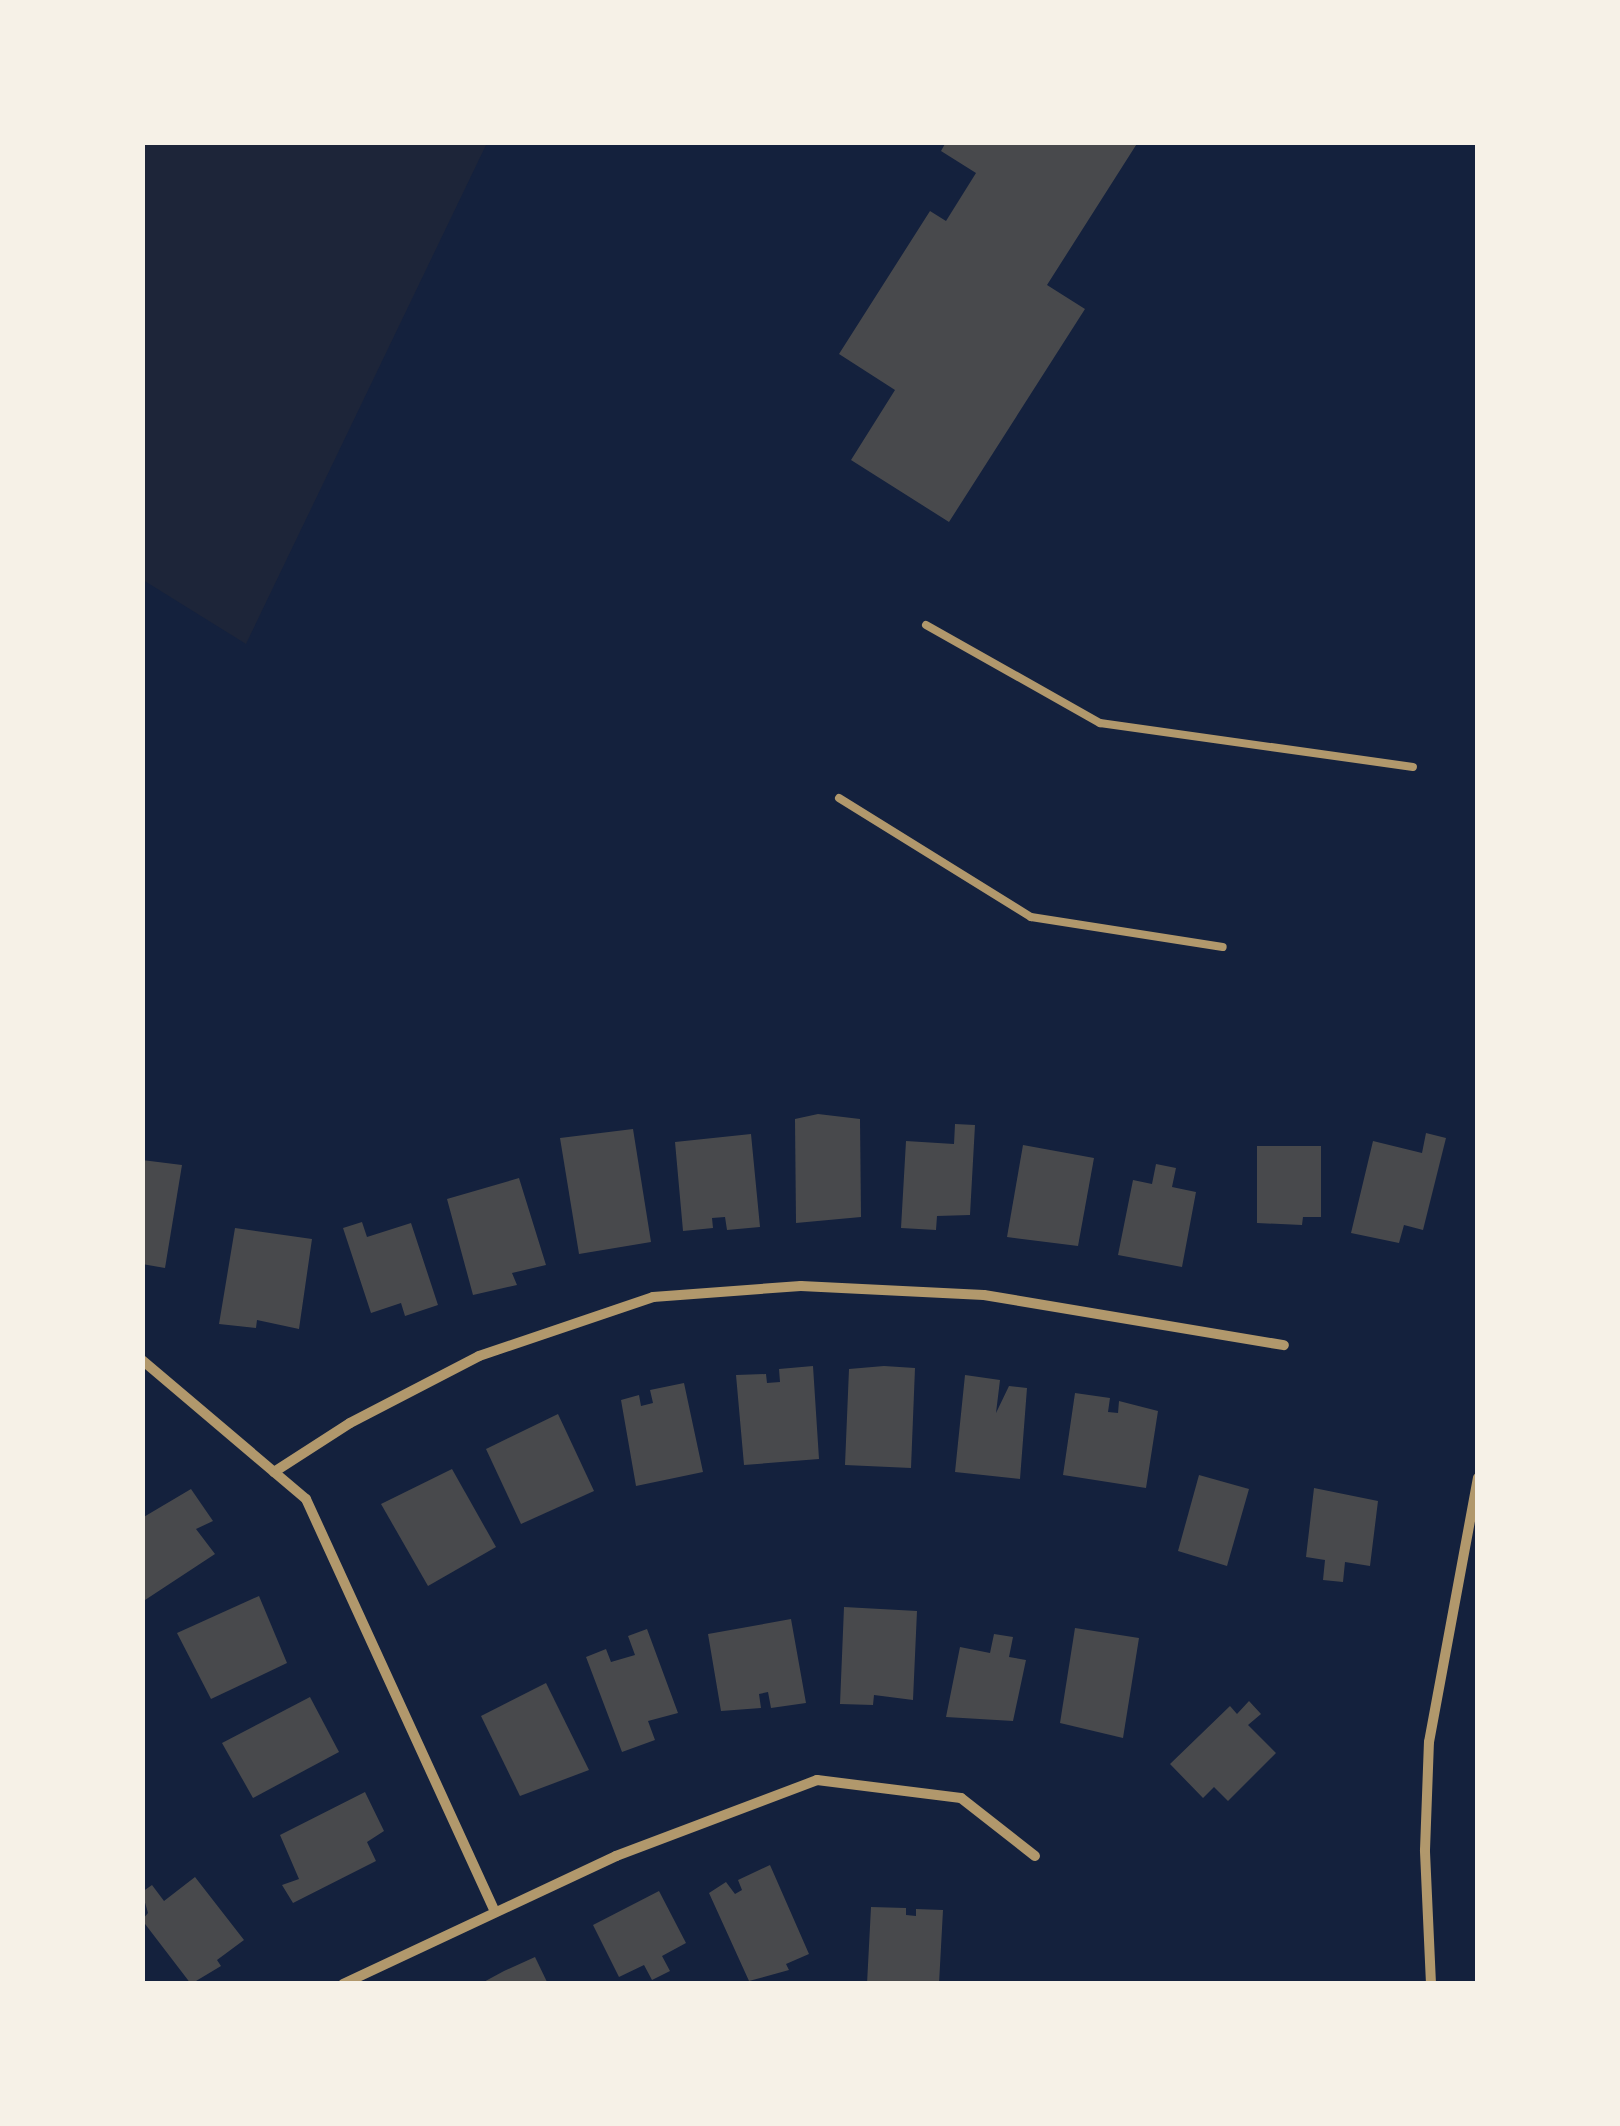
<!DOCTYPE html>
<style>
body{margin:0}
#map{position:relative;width:1620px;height:2126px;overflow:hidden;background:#14213d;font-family:"Fira Sans",sans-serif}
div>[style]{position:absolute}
.green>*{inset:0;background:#1d2539}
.building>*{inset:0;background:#48494c}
.service>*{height:8px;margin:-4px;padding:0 4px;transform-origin:4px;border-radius:4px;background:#b1986c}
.minor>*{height:10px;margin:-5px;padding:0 5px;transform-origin:5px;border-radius:5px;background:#b1986c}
span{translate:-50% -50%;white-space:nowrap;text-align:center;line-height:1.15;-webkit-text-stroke:9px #f6f1e7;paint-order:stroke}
.frame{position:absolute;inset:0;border:145px solid #f6f1e7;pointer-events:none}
</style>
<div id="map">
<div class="green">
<div style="clip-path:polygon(142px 143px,487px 143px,246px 644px,143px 580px)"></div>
</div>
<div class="building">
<div style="clip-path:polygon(946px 142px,1138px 142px,1047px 285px,1085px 309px,949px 522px,851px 460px,895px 390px,839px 354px,930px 211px,946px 221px,976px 173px,941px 151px)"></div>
<div style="clip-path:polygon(818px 1114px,860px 1119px,861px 1217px,796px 1223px,795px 1119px)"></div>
<div style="clip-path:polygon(955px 1124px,975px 1125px,970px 1215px,937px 1216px,936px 1230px,901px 1228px,906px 1141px,954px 1144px)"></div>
<div style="clip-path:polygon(633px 1129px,651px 1242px,579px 1254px,560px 1138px)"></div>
<div style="clip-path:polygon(1426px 1133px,1446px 1138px,1423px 1230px,1404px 1225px,1399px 1243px,1351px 1233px,1373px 1141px,1422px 1153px)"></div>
<div style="clip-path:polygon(751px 1134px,760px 1227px,727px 1230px,725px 1217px,712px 1218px,713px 1228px,683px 1231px,675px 1142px)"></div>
<div style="clip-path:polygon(1023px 1145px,1094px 1158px,1078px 1246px,1007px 1237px)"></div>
<div style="clip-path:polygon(1257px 1146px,1321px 1146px,1321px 1217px,1303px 1217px,1302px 1225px,1257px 1223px)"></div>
<div style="clip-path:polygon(142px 1160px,182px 1165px,165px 1268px,142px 1264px)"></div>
<div style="clip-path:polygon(1156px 1164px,1176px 1168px,1172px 1187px,1196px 1192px,1182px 1267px,1118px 1255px,1133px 1180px,1152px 1184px)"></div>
<div style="clip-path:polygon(519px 1178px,546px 1265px,512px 1273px,517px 1285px,473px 1295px,447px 1199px)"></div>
<div style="clip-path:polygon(362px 1222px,367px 1237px,411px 1223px,438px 1305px,405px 1316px,401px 1303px,371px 1313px,343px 1228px)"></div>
<div style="clip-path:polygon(235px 1228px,312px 1239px,299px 1329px,257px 1320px,256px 1328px,219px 1324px)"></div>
<div style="clip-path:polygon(813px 1366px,819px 1459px,744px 1465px,736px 1375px,766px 1374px,767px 1383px,780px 1382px,779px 1369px)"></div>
<div style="clip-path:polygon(884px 1366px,915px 1368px,911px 1468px,845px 1465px,849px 1369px)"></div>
<div style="clip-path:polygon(965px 1375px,1000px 1380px,996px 1413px,1009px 1386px,1027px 1388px,1020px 1479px,955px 1472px)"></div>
<div style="clip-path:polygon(684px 1383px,703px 1472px,636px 1486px,621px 1400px,639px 1395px,641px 1406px,653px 1403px,650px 1390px)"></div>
<div style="clip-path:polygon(1075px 1393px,1110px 1398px,1108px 1412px,1118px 1413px,1119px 1401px,1158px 1411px,1146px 1488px,1063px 1475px)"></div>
<div style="clip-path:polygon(558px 1414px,594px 1491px,521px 1524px,486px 1449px)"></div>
<div style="clip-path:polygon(452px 1469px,496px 1547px,428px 1586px,381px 1504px)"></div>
<div style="clip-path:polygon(1199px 1475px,1249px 1489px,1227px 1566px,1178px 1551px)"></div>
<div style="clip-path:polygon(1314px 1488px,1378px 1501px,1370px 1566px,1345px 1562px,1343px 1582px,1323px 1580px,1325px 1560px,1306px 1557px)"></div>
<div style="clip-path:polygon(191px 1489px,213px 1521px,196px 1529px,215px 1554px,142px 1602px,142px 1518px)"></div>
<div style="clip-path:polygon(259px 1596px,287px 1663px,211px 1699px,177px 1633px)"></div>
<div style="clip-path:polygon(844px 1607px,917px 1611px,913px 1700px,874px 1695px,873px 1705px,840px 1704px)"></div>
<div style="clip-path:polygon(791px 1619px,806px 1703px,771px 1708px,768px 1692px,759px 1694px,761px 1708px,721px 1711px,708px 1634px)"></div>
<div style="clip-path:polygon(1075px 1628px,1139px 1638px,1123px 1738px,1060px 1723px)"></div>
<div style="clip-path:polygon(647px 1629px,678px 1713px,648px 1721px,655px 1740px,622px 1752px,586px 1657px,606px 1649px,611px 1662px,635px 1655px,628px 1636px)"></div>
<div style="clip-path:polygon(994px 1634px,1013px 1637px,1009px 1657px,1026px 1660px,1013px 1721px,946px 1717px,960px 1647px,990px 1653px)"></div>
<div style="clip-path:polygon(546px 1683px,589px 1770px,520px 1796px,481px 1716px)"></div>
<div style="clip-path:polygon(310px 1697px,339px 1752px,253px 1798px,222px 1743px)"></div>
<div style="clip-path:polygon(1249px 1701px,1261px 1714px,1248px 1725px,1276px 1753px,1228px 1801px,1214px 1787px,1203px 1798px,1170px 1764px,1230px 1706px,1237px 1714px)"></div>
<div style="clip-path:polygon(365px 1792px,384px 1831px,367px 1842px,376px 1861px,293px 1903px,282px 1885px,299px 1879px,280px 1835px)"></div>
<div style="clip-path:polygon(770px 1865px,809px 1954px,786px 1964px,789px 1970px,749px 1981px,709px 1893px,726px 1882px,735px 1894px,742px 1890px,738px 1880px)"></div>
<div style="clip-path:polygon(195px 1877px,244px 1940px,217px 1960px,221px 1966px,191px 1984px,142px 1920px,148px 1913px,142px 1892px,152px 1885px,164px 1901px)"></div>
<div style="clip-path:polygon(659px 1891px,686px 1943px,662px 1956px,670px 1971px,652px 1980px,644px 1965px,619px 1977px,593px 1925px)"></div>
<div style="clip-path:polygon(871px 1907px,906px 1908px,906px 1915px,916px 1916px,916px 1909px,943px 1910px,939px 1984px,867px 1984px)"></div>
<div style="clip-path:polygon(535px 1957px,548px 1984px,480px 1984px,504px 1971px)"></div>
</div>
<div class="service">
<div style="left:926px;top:625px;width:200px;rotate:29.4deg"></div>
<div style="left:1100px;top:723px;width:316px;rotate:8deg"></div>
<div style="left:839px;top:798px;width:226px;rotate:31.8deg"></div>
<div style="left:1031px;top:917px;width:194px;rotate:8.9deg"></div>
</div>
<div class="minor">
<div style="left:142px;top:1360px;width:215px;rotate:40.3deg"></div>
<div style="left:306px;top:1499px;width:452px;rotate:65.4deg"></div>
<div style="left:274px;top:1472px;width:90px;rotate:-32.8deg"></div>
<div style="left:350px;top:1423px;width:145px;rotate:-27.4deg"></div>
<div style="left:479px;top:1356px;width:184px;rotate:-18.7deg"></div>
<div style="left:653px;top:1297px;width:148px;rotate:-4.3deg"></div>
<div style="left:801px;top:1286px;width:183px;rotate:2.8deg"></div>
<div style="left:984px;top:1295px;width:304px;rotate:9.5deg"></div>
<div style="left:343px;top:1984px;width:302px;rotate:-25.1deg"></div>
<div style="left:616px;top:1856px;width:215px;rotate:-20.7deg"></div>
<div style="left:817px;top:1780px;width:145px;rotate:7.1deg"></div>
<div style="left:961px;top:1798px;width:94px;rotate:38.1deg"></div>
<div style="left:1431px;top:1984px;width:134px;rotate:-92.6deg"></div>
<div style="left:1425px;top:1850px;width:108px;rotate:-87.9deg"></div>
<div style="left:1429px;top:1742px;width:269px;rotate:-79.5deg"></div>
</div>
<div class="frame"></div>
</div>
